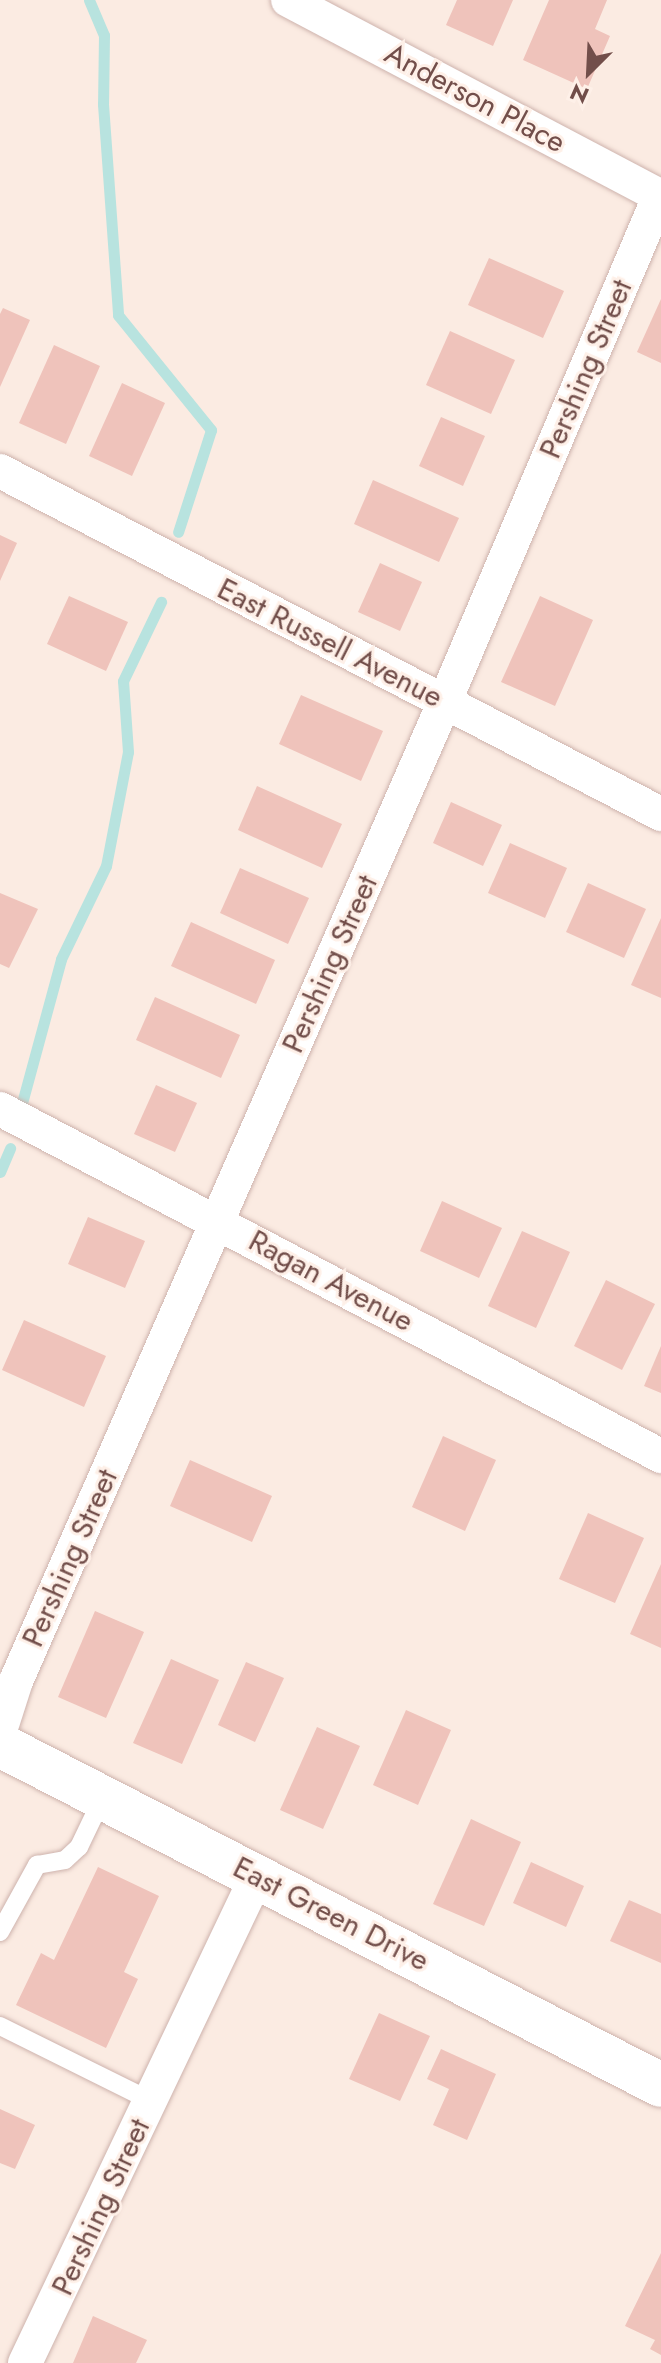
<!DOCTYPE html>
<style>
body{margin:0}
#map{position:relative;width:661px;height:2363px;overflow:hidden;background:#fbebe2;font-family:Jost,sans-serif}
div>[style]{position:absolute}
.stream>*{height:11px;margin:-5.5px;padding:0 5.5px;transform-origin:5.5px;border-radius:5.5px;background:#b8e3df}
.building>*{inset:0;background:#efc3bb}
.roads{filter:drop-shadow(0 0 2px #ceb3ad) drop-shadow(0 0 2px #ceb3ad)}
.service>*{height:18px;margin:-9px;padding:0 9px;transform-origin:9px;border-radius:9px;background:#fff}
.minor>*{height:34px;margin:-17px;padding:0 17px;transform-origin:17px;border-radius:17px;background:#fff}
.secondary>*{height:44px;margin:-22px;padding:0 22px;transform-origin:22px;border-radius:22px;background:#fff}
span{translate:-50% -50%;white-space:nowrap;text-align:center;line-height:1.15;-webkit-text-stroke:6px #fef0e8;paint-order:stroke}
.street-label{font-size:30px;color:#724e4a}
.north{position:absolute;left:549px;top:32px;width:80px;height:80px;-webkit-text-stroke:6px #fef0e8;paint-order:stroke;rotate:204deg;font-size:22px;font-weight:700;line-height:32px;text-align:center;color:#724e4a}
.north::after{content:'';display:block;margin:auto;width:28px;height:36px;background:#724e4a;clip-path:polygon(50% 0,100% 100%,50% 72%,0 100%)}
</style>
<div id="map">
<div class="stream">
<div style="left:89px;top:0;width:38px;rotate:67deg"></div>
<div style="left:104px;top:35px;width:69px;rotate:90.8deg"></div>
<div style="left:103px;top:104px;width:212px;rotate:85.9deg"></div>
<div style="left:118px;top:315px;width:148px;rotate:51deg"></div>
<div style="left:211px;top:430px;width:107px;rotate:107.9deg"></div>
<div style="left:22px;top:1103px;width:149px;rotate:-74.8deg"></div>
<div style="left:61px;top:959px;width:103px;rotate:-64.2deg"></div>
<div style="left:106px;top:866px;width:116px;rotate:-79.1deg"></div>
<div style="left:128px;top:752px;width:71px;rotate:-94deg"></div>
<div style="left:123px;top:681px;width:88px;rotate:-64.3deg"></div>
<div style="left:0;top:1172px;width:26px;rotate:-67deg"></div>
</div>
<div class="building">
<div style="clip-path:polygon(457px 0,513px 0,493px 46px,446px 25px)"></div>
<div style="clip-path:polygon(549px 0,607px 0,595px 29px,610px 36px,587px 89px,523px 60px)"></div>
<div style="clip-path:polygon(489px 258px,564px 291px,543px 338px,468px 305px)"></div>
<div style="clip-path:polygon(661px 299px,661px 363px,637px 352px)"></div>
<div style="clip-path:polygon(3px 308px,30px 320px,0 387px,0 314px)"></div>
<div style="clip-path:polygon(450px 331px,515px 360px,491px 414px,426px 385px)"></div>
<div style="clip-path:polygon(54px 345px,100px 366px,66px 444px,19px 423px)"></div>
<div style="clip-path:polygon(122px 383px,165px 403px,132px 476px,89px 456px)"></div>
<div style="clip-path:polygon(441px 417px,485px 436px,463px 486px,419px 466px)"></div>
<div style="clip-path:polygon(373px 480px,459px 518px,439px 562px,354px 524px)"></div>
<div style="clip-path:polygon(0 535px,17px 543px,0 581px)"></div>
<div style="clip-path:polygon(380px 563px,422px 582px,400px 631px,358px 612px)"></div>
<div style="clip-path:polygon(69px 596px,128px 622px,106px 671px,47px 644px)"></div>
<div style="clip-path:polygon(540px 596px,593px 620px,555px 706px,501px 682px)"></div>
<div style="clip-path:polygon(301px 695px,383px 731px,361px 781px,279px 744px)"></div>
<div style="clip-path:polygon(257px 786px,342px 824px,322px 868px,238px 830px)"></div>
<div style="clip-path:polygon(451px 802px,502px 825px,483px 866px,433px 843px)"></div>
<div style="clip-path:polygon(510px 843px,567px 868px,545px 918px,488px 893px)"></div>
<div style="clip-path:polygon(240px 868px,309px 898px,288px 944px,220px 913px)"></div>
<div style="clip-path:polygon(588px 883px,646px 909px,624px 958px,566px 932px)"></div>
<div style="clip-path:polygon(0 893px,38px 909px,9px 968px,0 964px)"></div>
<div style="clip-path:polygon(661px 918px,661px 998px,631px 985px)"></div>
<div style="clip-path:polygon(191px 922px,275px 960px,256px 1004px,171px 966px)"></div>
<div style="clip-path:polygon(155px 997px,240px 1035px,221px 1078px,136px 1040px)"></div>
<div style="clip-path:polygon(156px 1085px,197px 1103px,175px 1152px,134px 1134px)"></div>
<div style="clip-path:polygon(442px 1201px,502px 1228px,479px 1278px,420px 1251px)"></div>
<div style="clip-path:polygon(88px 1217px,145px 1241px,125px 1288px,68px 1264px)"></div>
<div style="clip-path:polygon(522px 1231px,570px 1252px,536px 1328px,488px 1306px)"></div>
<div style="clip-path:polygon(606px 1280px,655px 1304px,622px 1370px,574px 1346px)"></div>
<div style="clip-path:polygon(24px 1320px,106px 1356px,84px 1407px,2px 1370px)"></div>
<div style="clip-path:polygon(661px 1346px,661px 1393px,644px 1386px)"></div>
<div style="clip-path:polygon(443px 1436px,496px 1460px,465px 1531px,412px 1507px)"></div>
<div style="clip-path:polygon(190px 1460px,272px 1496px,252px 1542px,170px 1506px)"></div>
<div style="clip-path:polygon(588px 1513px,644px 1538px,615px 1603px,559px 1579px)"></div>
<div style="clip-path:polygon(661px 1564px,661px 1648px,630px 1634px)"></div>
<div style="clip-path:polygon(95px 1611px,144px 1632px,106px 1718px,58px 1697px)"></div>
<div style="clip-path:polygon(171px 1659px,219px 1680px,182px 1764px,133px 1743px)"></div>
<div style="clip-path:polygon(246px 1662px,284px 1678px,255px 1742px,218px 1725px)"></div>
<div style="clip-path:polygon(406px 1710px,451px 1730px,418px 1805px,373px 1785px)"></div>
<div style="clip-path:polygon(317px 1727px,360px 1746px,323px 1829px,280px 1810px)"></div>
<div style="clip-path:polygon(471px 1819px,521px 1842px,484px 1926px,433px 1904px)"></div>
<div style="clip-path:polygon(531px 1862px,584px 1886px,566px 1927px,513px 1903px)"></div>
<div style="clip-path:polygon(98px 1867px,159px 1896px,124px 1972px,138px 1979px,106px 2048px,16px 2005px,41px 1953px,54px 1960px)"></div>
<div style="clip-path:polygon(629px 1900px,661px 1914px,661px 1963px,610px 1941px)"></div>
<div style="clip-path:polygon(379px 2013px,430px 2036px,400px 2101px,349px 2079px)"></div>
<div style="clip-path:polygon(441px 2049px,496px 2074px,467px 2140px,433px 2125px,449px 2089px,427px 2079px)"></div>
<div style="clip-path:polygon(0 2109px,35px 2125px,15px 2169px,0 2163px)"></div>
<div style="clip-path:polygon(661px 2253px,661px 2355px,650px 2349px,655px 2340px,625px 2326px)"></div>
<div style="clip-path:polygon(93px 2316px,147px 2340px,136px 2363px,73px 2363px)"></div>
</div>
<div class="roads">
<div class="service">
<div style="left:0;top:1932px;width:77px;rotate:-61.1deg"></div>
<div style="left:37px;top:1865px;width:28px;rotate:-10deg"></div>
<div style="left:65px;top:1860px;width:19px;rotate:-43deg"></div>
<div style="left:79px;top:1847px;width:55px;rotate:-64.4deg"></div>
<div style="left:0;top:2026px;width:169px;rotate:26.4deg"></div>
</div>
<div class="minor">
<div style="left:288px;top:0;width:422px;rotate:27.8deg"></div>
<div style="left:0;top:471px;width:745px;rotate:27.43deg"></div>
<div style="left:0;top:1109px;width:747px;rotate:27.7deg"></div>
<div style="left:0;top:1731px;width:52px;rotate:-72.3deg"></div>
<div style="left:16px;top:1681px;width:1070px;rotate:-66.36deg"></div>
<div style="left:445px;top:701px;width:548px;rotate:-66.99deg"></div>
<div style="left:25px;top:2363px;width:539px;rotate:-64.53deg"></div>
</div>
<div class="secondary">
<div style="left:0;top:1745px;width:743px;rotate:27.22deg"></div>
</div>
</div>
<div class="street-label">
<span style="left:475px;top:98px;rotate:28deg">Anderson Place</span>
<span style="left:586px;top:369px;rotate:-67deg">Pershing Street</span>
<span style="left:330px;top:643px;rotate:27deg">East Russell Avenue</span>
<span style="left:330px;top:964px;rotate:-66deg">Pershing Street</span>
<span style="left:331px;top:1281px;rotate:28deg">Ragan Avenue</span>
<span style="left:70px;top:1558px;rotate:-66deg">Pershing Street</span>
<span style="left:331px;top:1914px;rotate:27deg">East Green Drive</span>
<span style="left:101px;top:2207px;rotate:-65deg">Pershing Street</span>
</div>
<div class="north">N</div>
</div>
